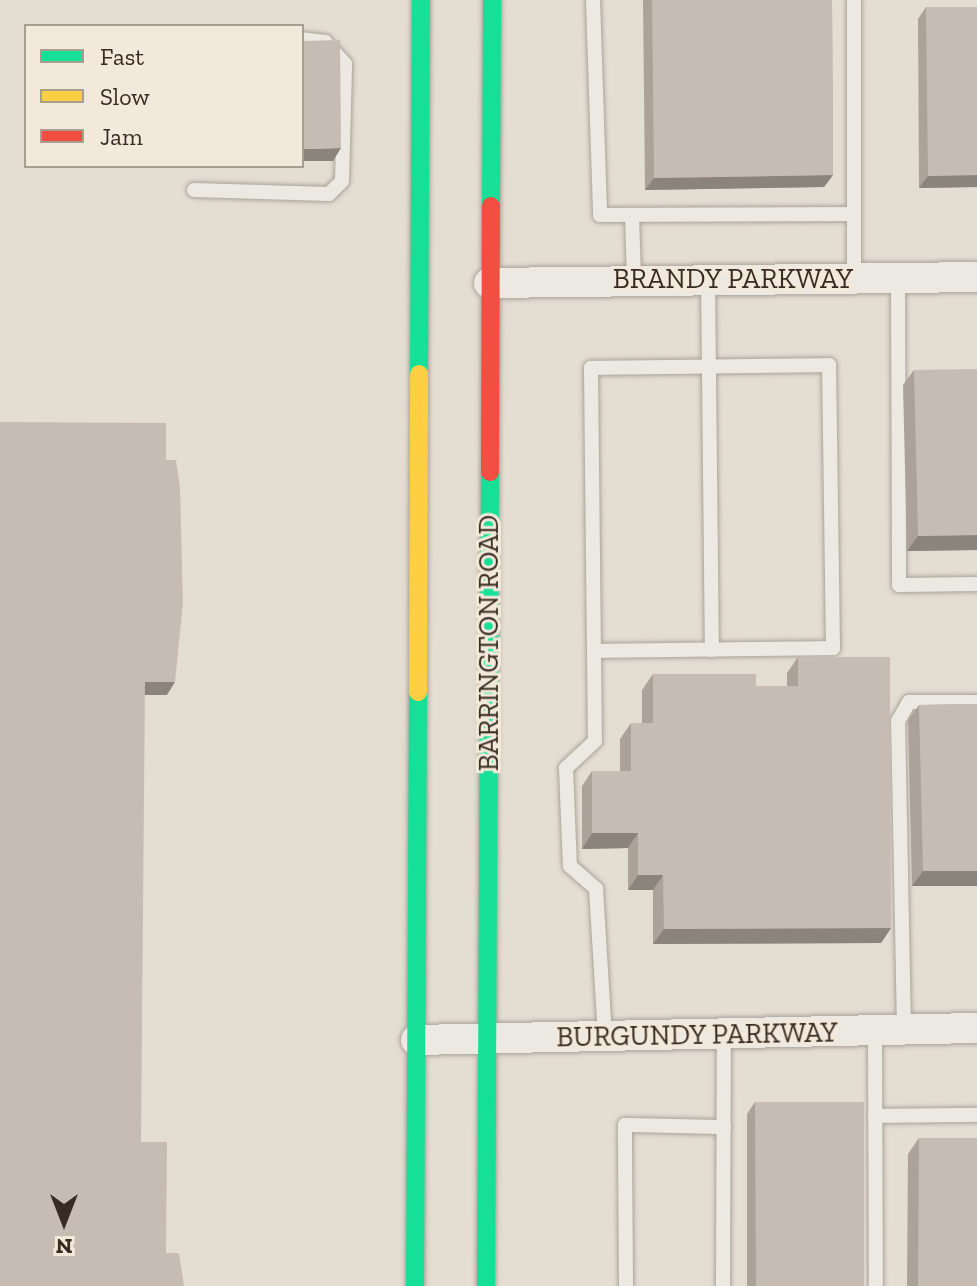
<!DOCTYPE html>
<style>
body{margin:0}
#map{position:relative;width:977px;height:1286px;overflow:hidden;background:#e4ddd2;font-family:"Zilla Slab",serif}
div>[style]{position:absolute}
.roads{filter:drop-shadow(0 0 2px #aaa39a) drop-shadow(0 0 2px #aaa39a)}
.lane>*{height:14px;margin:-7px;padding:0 7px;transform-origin:7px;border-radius:7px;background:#ece9e3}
.street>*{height:30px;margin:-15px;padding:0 15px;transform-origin:15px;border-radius:15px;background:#ece9e3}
.fast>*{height:18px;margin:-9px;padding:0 9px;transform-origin:9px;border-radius:9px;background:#16e098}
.slow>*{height:18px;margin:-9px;padding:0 9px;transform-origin:9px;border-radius:9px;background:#ffcf43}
.jam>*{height:18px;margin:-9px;padding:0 9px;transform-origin:9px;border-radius:9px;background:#f24e42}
.wall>*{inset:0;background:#aba29a}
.shaded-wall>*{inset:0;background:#8b847d}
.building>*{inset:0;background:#c7bcb3}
span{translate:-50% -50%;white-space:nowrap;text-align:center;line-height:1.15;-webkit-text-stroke:6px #f3e9da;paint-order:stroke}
.street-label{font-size:28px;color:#382b23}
.legend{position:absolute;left:24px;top:24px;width:280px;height:144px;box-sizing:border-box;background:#f3e9da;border:2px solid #a89d91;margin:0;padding:10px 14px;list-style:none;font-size:24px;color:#382b23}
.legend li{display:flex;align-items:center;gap:16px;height:40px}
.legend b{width:40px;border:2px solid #a89d91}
.north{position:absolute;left:24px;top:1182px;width:80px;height:80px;-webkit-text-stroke:6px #f3e9da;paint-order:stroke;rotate:180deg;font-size:22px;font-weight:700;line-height:32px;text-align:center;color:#382b23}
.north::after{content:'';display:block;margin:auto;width:28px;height:36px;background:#382b23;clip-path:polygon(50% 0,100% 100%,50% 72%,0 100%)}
</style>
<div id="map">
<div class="roads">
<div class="lane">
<div style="left:593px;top:0;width:215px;rotate:88.1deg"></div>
<div style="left:600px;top:215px;width:254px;rotate:-0.2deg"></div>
<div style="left:194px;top:190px;width:135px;rotate:1.7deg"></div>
<div style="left:329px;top:194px;width:18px;rotate:-45deg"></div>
<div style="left:342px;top:181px;width:117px;rotate:-88.5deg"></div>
<div style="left:345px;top:64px;width:30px;rotate:-132deg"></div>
<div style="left:325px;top:42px;width:23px;rotate:-173deg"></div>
<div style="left:632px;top:215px;width:65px;rotate:88.2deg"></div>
<div style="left:854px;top:278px;width:278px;rotate:-90deg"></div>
<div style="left:898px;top:278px;width:307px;rotate:89.8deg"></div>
<div style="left:899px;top:585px;width:78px;rotate:-0.7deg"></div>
<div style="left:708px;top:279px;width:371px;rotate:89.4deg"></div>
<div style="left:594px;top:651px;width:239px;rotate:-0.7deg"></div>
<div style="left:833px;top:648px;width:283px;rotate:-90.8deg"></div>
<div style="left:829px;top:365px;width:238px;rotate:179.3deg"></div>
<div style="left:591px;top:368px;width:283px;rotate:89.4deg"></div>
<div style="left:594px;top:651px;width:90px;rotate:89.4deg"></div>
<div style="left:595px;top:741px;width:40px;rotate:137deg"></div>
<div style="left:566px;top:768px;width:98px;rotate:87.7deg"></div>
<div style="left:570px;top:866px;width:35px;rotate:41deg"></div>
<div style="left:596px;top:889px;width:148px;rotate:86.5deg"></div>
<div style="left:904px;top:1029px;width:308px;rotate:-91.1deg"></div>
<div style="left:898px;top:721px;width:22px;rotate:-60deg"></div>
<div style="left:909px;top:702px;width:68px"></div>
<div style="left:875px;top:1030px;width:256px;rotate:89.8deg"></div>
<div style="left:875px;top:1116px;width:102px;rotate:-0.6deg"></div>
<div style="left:626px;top:1286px;width:161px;rotate:-90.4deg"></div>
<div style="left:625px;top:1125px;width:99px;rotate:1.2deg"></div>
<div style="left:723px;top:1286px;width:252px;rotate:-89.8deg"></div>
</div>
<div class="street">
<div style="left:489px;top:283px;width:488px;rotate:-0.7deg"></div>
<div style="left:416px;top:1040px;width:561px;rotate:-1.23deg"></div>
</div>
<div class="fast">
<div style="left:491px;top:206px;width:206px;rotate:-89.7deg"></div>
<div style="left:419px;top:374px;width:374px;rotate:-89.7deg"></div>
<div style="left:415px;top:1286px;width:594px;rotate:-89.71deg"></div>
<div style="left:486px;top:1286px;width:814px;rotate:-89.72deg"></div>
</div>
<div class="slow">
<div style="left:418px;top:692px;width:318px;rotate:-89.8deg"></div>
</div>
<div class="jam">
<div style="left:490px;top:472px;width:266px;rotate:-89.8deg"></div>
</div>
</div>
<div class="wall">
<div style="clip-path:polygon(643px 0,832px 0,833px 175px,824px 187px,645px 190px)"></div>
<div style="clip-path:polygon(926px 7px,977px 187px,919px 188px,918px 19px)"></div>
<div style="clip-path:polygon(914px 370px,977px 550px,907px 551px,903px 385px)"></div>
<div style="clip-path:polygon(798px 657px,891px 928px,881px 943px,653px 944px,653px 890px,628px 890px,628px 848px,582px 849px,582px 786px,592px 771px,620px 771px,620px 739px,631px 723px,642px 723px,642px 690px,653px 674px,756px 686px,787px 686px,787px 673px)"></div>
<div style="clip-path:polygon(977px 704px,977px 886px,912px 886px,908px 720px,919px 705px)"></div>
<div style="clip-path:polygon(755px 1102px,864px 1286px,747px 1286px,747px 1114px)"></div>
<div style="clip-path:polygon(919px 1138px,977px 1286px,907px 1286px,908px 1154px)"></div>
</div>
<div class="shaded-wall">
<div style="clip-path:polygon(341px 148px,333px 161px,302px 161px,302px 149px)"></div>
<div style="clip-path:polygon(833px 175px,824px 187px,645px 190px,654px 178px)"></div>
<div style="clip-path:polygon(977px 175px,977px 187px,919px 188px,928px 176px)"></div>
<div style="clip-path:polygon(977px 535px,977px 550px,907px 551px,918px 536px)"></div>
<div style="clip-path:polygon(145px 682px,175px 682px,167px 695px,136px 695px)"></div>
<div style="clip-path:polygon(592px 833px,638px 833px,628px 848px,582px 849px)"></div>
<div style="clip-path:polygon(923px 871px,977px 871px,977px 886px,912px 886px)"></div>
<div style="clip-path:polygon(638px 875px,663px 875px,653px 890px,628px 890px)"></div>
<div style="clip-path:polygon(891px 928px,881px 943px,653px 944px,664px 929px)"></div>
</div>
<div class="building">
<div style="clip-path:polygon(652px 0,832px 0,833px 175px,654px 178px)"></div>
<div style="clip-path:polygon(926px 7px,977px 7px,977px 175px,928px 176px)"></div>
<div style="clip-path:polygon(340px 40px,341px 148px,302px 149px,302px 41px)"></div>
<div style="clip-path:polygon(977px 369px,977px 535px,918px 536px,914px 370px)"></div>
<div style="clip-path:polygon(0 422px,166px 423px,166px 460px,176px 460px,180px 488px,183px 602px,175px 682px,145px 682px,141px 1142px,167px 1142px,166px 1253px,179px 1253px,184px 1286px,0 1286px)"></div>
<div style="clip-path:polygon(798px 657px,890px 657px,891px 928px,664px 929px,663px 875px,638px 875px,638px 833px,592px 833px,592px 771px,631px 771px,631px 723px,653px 723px,653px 674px,756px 674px,756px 686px,798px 686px)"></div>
<div style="clip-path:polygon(977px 704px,977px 871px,923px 871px,919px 705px)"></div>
<div style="clip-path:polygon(755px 1102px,864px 1102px,864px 1286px,756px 1286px)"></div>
<div style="clip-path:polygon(919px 1138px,977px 1138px,977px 1286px,918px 1286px)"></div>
</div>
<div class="street-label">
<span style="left:733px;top:279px">BRANDY PARKWAY</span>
<span style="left:489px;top:643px;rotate:-90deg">BARRINGTON ROAD</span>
<span style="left:697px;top:1035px;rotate:-1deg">BURGUNDY PARKWAY</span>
</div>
<ul class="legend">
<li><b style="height:10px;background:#16e098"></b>Fast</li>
<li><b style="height:10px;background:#ffcf43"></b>Slow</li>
<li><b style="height:10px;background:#f24e42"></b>Jam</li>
</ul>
<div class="north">N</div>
</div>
